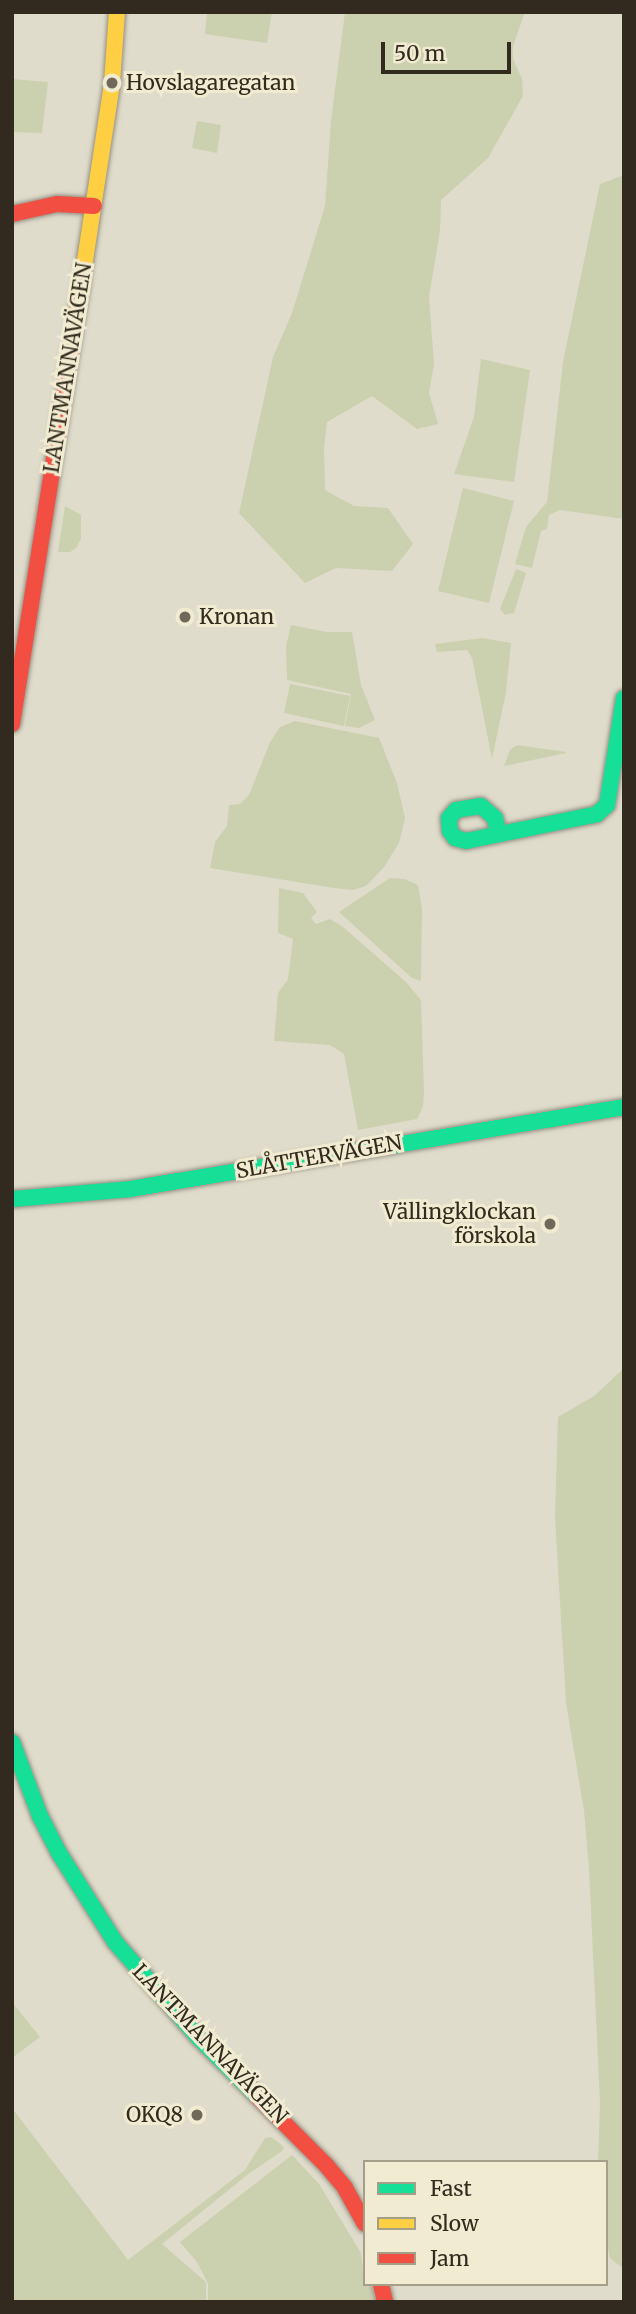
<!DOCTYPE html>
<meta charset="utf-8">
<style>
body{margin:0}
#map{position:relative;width:636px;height:2314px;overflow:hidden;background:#e0dccb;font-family:Merriweather,serif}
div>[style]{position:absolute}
.green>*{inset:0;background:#cbd0ae}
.roads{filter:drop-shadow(0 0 2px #959084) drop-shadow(0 0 2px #959084)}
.fast>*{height:16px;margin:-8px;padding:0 8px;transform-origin:8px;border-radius:8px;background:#16e098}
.slow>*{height:16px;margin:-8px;padding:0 8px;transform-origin:8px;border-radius:8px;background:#ffcf43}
.jam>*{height:16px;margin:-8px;padding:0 8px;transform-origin:8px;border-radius:8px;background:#f24e42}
.dots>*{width:19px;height:19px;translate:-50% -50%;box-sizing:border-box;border:4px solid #f1ecd1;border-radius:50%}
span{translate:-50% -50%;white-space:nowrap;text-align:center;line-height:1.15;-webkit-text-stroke:6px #f1ecd1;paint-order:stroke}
.poi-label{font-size:21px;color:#322a1e}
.left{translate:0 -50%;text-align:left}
.right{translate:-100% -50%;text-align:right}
.street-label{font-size:21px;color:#322a1e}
.frame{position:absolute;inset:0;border:14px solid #322a1e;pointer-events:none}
.legend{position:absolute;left:363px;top:2160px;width:245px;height:126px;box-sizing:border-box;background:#f1ecd1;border:2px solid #a59e89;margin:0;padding:9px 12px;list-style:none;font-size:21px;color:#322a1e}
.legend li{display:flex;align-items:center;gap:14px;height:35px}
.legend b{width:35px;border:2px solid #a59e89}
.scale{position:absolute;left:381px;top:42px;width:130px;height:32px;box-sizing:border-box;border:4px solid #322a1e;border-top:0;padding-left:9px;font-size:21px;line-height:24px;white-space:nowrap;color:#322a1e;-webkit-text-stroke:5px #f1ecd1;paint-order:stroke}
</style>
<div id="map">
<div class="green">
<div style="clip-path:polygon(207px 12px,272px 12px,267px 43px,205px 34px)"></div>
<div style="clip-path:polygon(345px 12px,525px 12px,513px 46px,513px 59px,522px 79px,523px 96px,488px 158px,441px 200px,440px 231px,429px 297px,434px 364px,429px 393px,438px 424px,417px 429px,372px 396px,327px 422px,324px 447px,325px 490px,354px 506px,388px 508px,413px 544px,392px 571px,336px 568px,305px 583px,239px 513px,273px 357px,292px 313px,325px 206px,331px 121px)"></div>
<div style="clip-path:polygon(12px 79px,48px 82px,42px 133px,12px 132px)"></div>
<div style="clip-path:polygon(197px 121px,221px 125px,217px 153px,192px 148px)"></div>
<div style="clip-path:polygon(624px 175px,624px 519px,560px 510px,549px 515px,547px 529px,541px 531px,532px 568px,515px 564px,526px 527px,547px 502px,563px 362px,600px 184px)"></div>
<div style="clip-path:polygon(481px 359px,530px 370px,514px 482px,454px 474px,474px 417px)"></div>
<div style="clip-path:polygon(463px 488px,514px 501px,489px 603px,438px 591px)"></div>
<div style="clip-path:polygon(65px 506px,81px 515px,81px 538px,77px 547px,70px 552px,58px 552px)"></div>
<div style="clip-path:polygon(516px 569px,526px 573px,514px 613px,505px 615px,500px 609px)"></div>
<div style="clip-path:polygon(291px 625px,327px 632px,352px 632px,361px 685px,375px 720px,359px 728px,345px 726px,351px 694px,287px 680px,286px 646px)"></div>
<div style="clip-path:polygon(482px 638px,511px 643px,506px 692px,492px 759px,472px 658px,467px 650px,437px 652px,435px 644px)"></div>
<div style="clip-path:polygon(290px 684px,350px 696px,344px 726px,284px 713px)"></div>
<div style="clip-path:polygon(295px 721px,379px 738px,397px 783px,405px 818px,399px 843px,384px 867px,366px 886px,353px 890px,334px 888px,210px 868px,215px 842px,227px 826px,229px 805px,240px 804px,249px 795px,270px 742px,280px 727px)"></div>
<div style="clip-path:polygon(517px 745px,566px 752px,566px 753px,504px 766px,510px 750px)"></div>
<div style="clip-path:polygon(390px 878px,405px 879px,418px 885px,422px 908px,421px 981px,412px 978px,339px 912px)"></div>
<div style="clip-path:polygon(279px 888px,303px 893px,317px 912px,311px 918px,316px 924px,330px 919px,343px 927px,406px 982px,421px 1000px,424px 1091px,423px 1107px,417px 1119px,358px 1130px,344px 1054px,330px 1045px,274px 1041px,278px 993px,288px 979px,293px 939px,278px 933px)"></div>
<div style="clip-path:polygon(624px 1368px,624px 2269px,610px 2258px,606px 2238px,606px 2162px,598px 2162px,600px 2104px,589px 1868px,584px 1811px,566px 1703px,555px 1517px,558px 1417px,594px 1396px)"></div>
<div style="clip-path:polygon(12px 2002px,40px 2037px,12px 2058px)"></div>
<div style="clip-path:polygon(12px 2108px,128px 2260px,245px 2170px,265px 2138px,271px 2137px,284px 2147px,282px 2151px,247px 2175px,162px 2244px,206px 2282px,206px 2302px,12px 2302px)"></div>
<div style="clip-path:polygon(292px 2155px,319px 2184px,361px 2253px,365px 2284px,371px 2284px,376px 2302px,208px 2302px,208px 2284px,197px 2262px,180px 2242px)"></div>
</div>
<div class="roads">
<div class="fast">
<div style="left:498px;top:832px;width:14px;rotate:-102deg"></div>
<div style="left:495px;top:818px;width:18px;rotate:-139deg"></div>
<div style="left:481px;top:806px;width:25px;rotate:171deg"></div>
<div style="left:456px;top:810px;width:11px;rotate:131deg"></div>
<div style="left:449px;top:818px;width:13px;rotate:86deg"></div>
<div style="left:450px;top:831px;width:9px;rotate:54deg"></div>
<div style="left:455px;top:838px;width:11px;rotate:15deg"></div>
<div style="left:466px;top:841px;width:134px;rotate:-11.6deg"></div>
<div style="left:597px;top:814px;width:13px;rotate:-42deg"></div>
<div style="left:607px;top:805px;width:108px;rotate:-81deg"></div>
<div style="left:12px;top:1199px;width:118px;rotate:-4.8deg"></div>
<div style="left:130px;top:1189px;width:501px;rotate:-9.42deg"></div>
<div style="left:12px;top:1742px;width:79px;rotate:69.3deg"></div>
<div style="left:40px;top:1816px;width:42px;rotate:62.8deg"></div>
<div style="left:59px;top:1853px;width:105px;rotate:57.8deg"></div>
<div style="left:115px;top:1942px;width:126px;rotate:48.9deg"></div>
<div style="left:198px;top:2037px;width:83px;rotate:45deg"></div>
</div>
<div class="slow">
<div style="left:82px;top:280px;width:199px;rotate:-81.3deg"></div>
<div style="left:112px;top:83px;width:71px;rotate:-86deg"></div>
</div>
<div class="jam">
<div style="left:12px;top:214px;width:46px;rotate:-12.5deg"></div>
<div style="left:57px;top:204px;width:37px;rotate:3deg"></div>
<div style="left:12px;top:724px;width:449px;rotate:-81deg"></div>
<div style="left:257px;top:2096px;width:98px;rotate:45deg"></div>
<div style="left:326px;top:2165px;width:30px;rotate:50deg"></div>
<div style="left:345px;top:2188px;width:41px;rotate:60.9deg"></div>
<div style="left:381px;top:2284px;width:18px;rotate:77deg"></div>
</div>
</div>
<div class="dots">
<div style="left:112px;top:83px;background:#6f685b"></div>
<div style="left:185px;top:617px;background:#6f685b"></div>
<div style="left:550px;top:1224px;background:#6f685b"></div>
<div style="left:197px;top:2115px;background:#6f685b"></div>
</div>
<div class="poi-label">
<span class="left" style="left:126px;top:83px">Hovslagaregatan</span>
<span class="left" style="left:199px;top:617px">Kronan</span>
<span class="right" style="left:536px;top:1224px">Vällingklockan<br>förskola</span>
<span class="right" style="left:183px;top:2115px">OKQ8</span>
</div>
<div class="street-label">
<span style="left:68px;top:368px;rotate:-81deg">LANTMANNAVÄGEN</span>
<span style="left:319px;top:1157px;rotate:-10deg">SLÅTTERVÄGEN</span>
<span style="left:210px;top:2044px;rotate:46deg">LANTMANNAVÄGEN</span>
</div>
<div class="frame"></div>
<ul class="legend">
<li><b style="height:9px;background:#16e098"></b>Fast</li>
<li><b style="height:9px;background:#ffcf43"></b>Slow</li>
<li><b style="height:9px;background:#f24e42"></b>Jam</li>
</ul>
<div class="scale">50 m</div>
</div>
